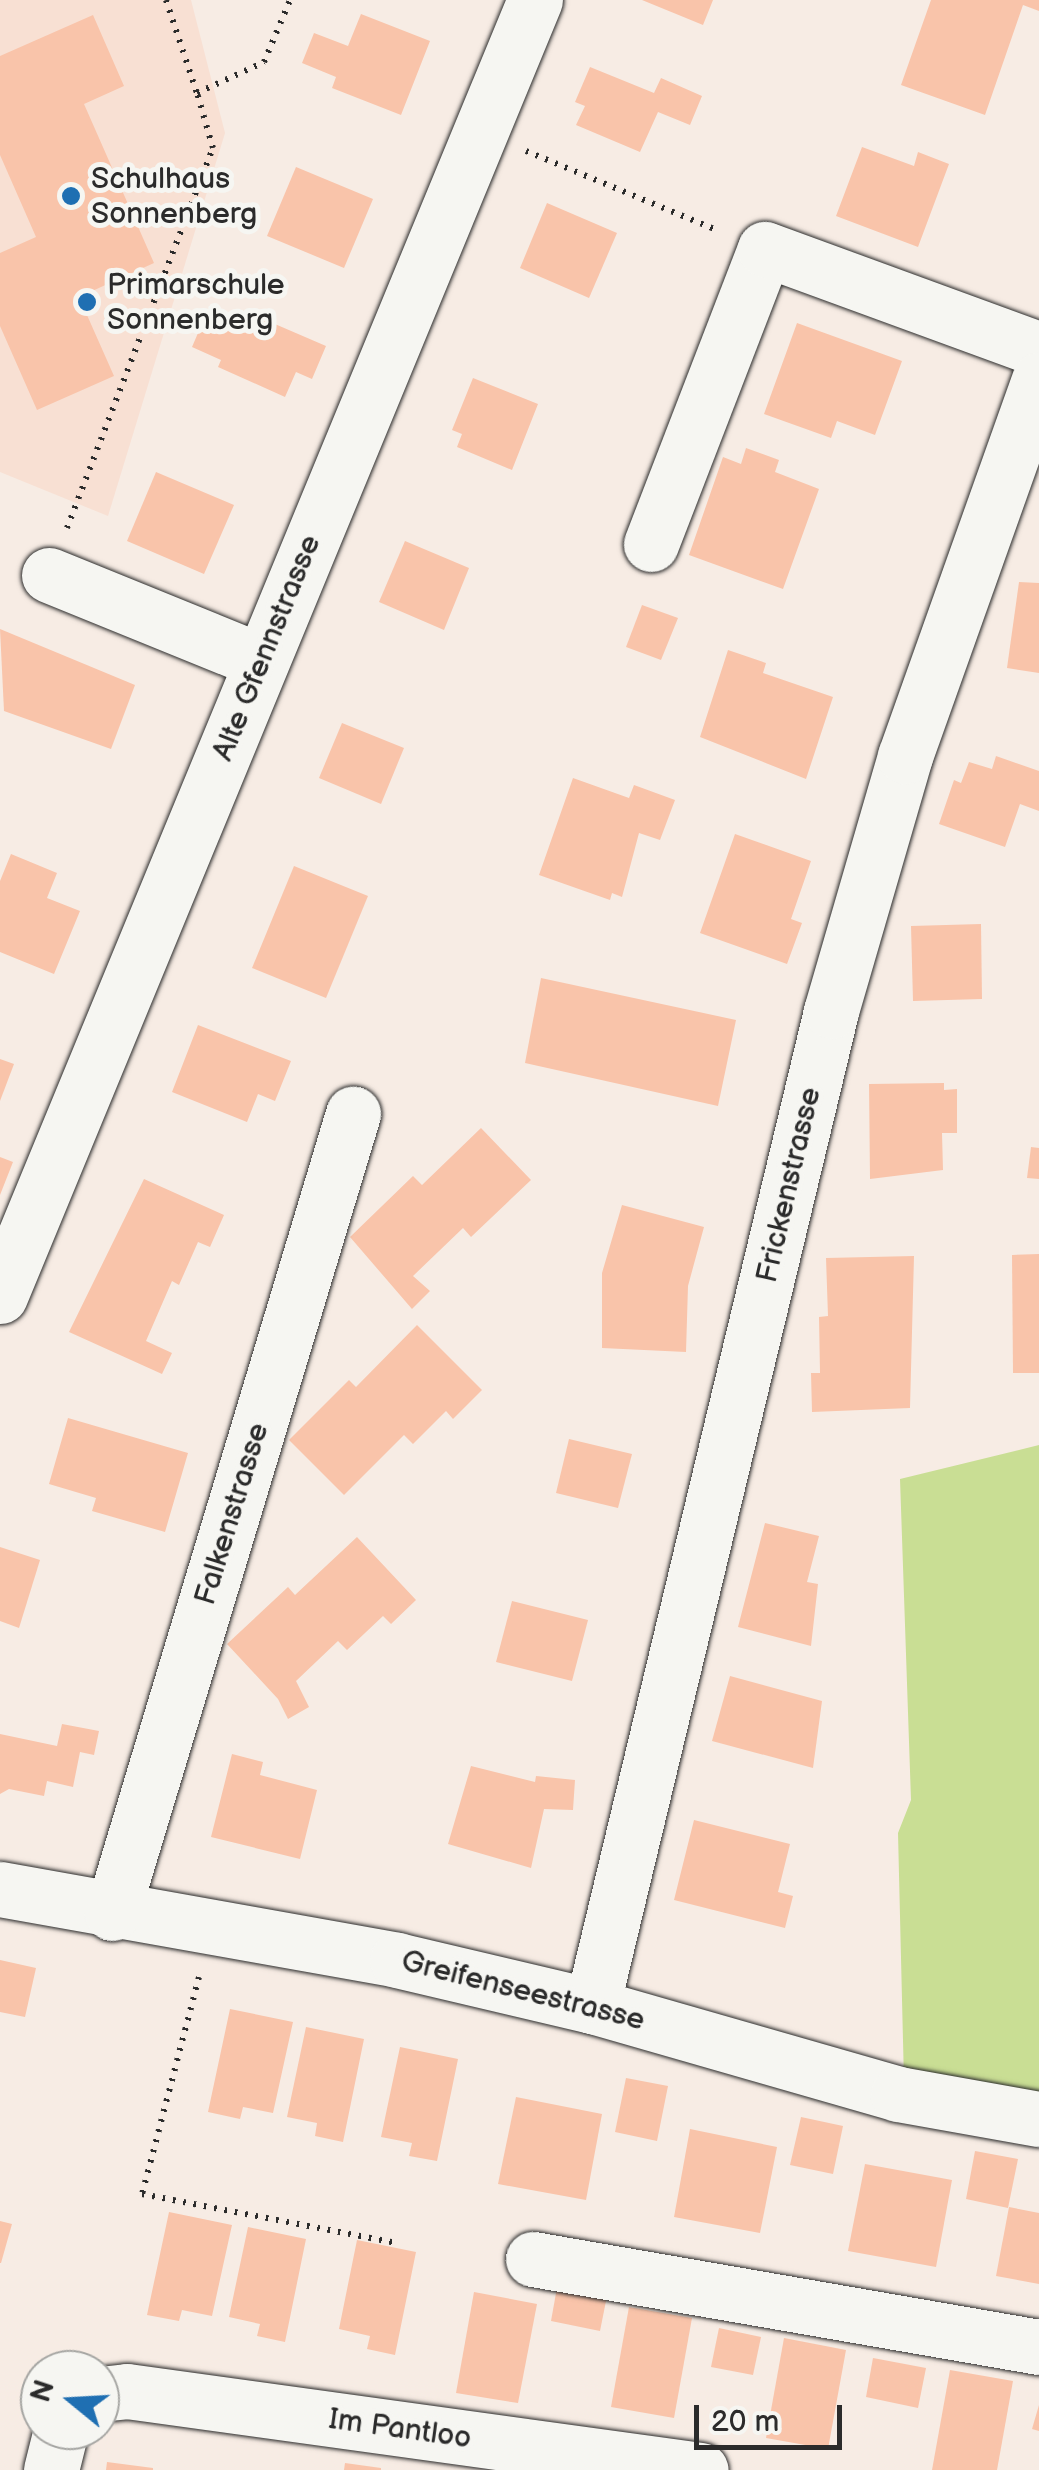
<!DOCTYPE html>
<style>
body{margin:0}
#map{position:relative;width:1039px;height:2470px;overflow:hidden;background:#f7ece4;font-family:"Balsamiq Sans",sans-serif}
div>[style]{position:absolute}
.built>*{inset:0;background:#f8e0d3}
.green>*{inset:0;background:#c9de94}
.building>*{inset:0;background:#f9c4aa}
.path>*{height:6px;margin-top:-3px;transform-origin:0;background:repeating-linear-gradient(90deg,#2b2b2b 0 2.5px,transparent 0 10.5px)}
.roads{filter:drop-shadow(0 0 2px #2b2b2b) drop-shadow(0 0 2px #2b2b2b)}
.minor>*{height:55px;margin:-27.5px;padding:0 27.5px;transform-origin:27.5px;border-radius:27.5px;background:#f6f6f2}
.dots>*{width:28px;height:28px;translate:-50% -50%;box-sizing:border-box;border:5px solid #f6f6f2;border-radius:50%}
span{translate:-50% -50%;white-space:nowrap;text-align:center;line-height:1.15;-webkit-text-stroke:10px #f6f6f2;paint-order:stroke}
.poi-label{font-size:30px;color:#2b2b2b}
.left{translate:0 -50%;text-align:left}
.street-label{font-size:30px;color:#2b2b2b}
.north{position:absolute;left:20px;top:2350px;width:100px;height:100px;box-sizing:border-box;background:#f6f6f2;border:2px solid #a5a5a2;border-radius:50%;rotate:288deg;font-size:28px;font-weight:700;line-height:40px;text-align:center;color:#2b2b2b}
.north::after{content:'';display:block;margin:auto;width:35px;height:45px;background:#1f6fb2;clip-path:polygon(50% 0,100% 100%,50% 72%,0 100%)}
.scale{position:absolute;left:694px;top:2405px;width:148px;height:45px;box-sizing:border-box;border:5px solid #2b2b2b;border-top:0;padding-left:12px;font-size:30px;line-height:35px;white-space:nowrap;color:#2b2b2b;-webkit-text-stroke:8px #f6f6f2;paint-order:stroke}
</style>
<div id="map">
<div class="built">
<div style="clip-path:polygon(0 0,191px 0,225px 133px,108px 516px,0 472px)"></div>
</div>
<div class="green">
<div style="clip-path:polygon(1039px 1445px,1039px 2109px,904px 2082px,898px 1833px,911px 1800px,900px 1479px)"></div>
</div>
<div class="building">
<div style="clip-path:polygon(642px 0,713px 0,703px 25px)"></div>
<div style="clip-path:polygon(931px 0,1039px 0,1039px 11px,1023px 5px,985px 115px,901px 85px)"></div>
<div style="clip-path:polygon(361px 14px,430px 41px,401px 115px,332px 88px,336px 77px,302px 63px,314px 33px,348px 46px)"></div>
<div style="clip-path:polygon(93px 15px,124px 86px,84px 104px,154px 263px,79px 297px,114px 376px,37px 410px,0 326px,0 253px,36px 237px,0 155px,0 56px)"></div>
<div style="clip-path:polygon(590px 67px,654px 93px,661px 78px,702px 96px,690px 125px,658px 112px,640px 152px,576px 125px,585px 106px,575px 102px)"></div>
<div style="clip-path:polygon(862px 147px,914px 166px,918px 152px,949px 164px,918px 247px,836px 216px)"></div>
<div style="clip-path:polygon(296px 167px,373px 199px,344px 268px,267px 236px)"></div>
<div style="clip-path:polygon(547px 203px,617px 233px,589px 298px,520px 268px)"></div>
<div style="clip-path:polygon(210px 305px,236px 316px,240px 309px,326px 346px,312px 379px,296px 372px,285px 397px,218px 367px,221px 360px,192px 347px)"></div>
<div style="clip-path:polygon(797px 323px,902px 361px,875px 435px,837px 421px,831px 438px,764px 414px)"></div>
<div style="clip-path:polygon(473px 378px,538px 404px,512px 470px,457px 447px,462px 434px,452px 430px)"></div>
<div style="clip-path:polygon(746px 448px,779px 460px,775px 472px,819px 489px,783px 589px,689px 555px,723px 457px,741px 464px)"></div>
<div style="clip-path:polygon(156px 472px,234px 505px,204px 574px,127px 541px)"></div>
<div style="clip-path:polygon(405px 541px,469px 568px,444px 630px,379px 602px)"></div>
<div style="clip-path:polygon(1019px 582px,1039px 583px,1039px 673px,1007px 668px)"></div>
<div style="clip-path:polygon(642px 605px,678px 618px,661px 660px,626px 647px)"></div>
<div style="clip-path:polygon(0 629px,135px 685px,111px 749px,4px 711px)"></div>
<div style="clip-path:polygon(728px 650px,766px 663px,763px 673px,833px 697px,806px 779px,700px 737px)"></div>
<div style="clip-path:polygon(342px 723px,404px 748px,381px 804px,319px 778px)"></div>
<div style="clip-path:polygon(996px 756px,1039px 771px,1039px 811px,1020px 804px,1005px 847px,939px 824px,954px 780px,961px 783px,969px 762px,992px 769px)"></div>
<div style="clip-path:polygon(573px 778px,629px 798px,634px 785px,675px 800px,660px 840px,639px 833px,622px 897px,612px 893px,610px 900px,539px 875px)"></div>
<div style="clip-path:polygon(735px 834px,811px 861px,791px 919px,802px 923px,787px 964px,700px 933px)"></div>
<div style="clip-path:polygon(11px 854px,57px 873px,47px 898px,80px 911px,54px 974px,0 952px,0 881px)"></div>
<div style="clip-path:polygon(294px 866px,368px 896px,326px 998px,252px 968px)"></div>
<div style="clip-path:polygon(981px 924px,982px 999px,913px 1001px,911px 926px)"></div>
<div style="clip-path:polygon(541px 978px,736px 1020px,718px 1106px,525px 1063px)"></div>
<div style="clip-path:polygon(198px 1025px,291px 1061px,275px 1101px,258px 1094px,247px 1122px,172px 1092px)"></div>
<div style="clip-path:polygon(0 1059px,14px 1064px,0 1101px)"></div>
<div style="clip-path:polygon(944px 1083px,944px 1090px,957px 1089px,957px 1133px,942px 1133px,943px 1170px,870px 1179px,869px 1084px)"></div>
<div style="clip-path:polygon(481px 1128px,531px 1180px,471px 1237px,463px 1228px,413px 1276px,430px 1291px,412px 1309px,350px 1237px,413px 1176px,422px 1185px)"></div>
<div style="clip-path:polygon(1031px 1147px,1039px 1148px,1039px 1179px,1027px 1178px)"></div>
<div style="clip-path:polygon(0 1157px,13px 1162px,0 1195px)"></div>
<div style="clip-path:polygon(144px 1179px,224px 1215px,210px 1247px,198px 1242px,179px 1285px,172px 1281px,146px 1341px,172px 1353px,162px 1374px,69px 1332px)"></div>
<div style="clip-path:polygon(622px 1205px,704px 1227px,688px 1286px,686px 1352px,602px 1348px,602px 1273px)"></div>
<div style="clip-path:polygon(1039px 1254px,1039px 1373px,1013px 1373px,1012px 1255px)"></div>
<div style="clip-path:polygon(914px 1256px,910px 1408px,812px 1412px,811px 1373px,820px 1373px,819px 1317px,828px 1316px,826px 1258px)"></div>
<div style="clip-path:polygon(417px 1325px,482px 1390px,453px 1419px,446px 1411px,413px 1444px,404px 1435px,344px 1495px,289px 1440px,349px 1380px,356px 1387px)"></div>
<div style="clip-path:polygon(68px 1418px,188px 1453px,165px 1532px,92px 1511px,96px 1498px,49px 1484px)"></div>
<div style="clip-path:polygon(569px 1439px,632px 1454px,618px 1508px,556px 1493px)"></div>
<div style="clip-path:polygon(765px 1523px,819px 1536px,807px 1582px,818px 1584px,811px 1646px,738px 1627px)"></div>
<div style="clip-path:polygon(357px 1537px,416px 1600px,391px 1624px,383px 1616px,347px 1650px,338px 1641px,296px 1681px,309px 1707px,288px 1719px,278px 1699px,227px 1644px,288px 1587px,295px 1595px)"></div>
<div style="clip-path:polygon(0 1547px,40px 1560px,19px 1628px,0 1621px)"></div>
<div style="clip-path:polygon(512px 1601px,588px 1620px,572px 1681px,496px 1662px)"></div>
<div style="clip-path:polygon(730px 1676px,822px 1701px,813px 1768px,712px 1741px)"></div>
<div style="clip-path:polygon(62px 1724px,99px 1731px,94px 1755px,80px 1752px,73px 1787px,47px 1781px,44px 1796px,9px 1789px,0 1794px,0 1734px,57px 1746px)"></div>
<div style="clip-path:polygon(232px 1754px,263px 1762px,260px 1775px,317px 1790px,300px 1859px,211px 1837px)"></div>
<div style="clip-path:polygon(471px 1766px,535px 1782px,536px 1776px,575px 1780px,573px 1810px,544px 1809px,531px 1868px,448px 1844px)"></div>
<div style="clip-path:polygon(694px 1820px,790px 1844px,778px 1892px,793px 1896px,785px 1928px,674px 1900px)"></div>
<div style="clip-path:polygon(0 1960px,36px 1968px,25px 2017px,0 2012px)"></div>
<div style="clip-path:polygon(230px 2009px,293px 2022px,273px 2113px,243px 2107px,240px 2119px,208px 2112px)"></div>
<div style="clip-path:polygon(306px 2027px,364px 2039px,343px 2142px,315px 2136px,317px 2123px,287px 2117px)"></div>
<div style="clip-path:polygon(400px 2047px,458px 2059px,437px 2161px,409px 2156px,412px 2143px,381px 2137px)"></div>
<div style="clip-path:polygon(626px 2078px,668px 2086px,657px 2141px,615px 2132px)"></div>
<div style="clip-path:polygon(516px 2097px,602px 2114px,586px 2200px,498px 2184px)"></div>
<div style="clip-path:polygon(801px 2117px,843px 2126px,833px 2174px,790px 2165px)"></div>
<div style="clip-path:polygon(690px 2129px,777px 2147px,760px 2233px,674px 2217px)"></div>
<div style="clip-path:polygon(975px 2151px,1018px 2159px,1008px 2208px,966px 2199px)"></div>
<div style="clip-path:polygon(865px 2164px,952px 2180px,936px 2267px,848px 2251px)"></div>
<div style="clip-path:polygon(1009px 2207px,1039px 2213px,1039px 2284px,996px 2276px)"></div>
<div style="clip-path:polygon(169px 2212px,232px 2225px,212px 2316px,182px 2310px,179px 2321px,147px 2315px)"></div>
<div style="clip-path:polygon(0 2221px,12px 2224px,1px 2263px,0 2263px)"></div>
<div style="clip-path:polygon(248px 2227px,306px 2239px,285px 2342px,257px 2336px,260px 2324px,229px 2317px)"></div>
<div style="clip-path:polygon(357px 2240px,416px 2252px,395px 2355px,367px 2349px,370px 2336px,339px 2329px)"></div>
<div style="clip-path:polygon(558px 2282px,608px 2291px,600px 2331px,551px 2321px)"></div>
<div style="clip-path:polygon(474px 2292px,537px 2304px,518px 2403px,456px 2393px)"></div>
<div style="clip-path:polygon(629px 2307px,692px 2318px,674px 2418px,611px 2407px)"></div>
<div style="clip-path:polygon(719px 2328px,761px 2337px,753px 2375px,711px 2367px)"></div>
<div style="clip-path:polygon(784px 2338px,846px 2350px,828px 2449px,766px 2438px)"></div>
<div style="clip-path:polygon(873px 2358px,926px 2368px,918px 2408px,866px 2397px)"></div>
<div style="clip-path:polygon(950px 2370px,1013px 2381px,997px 2470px,932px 2470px)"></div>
<div style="clip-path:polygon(1039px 2405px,1039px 2431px,1032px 2429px)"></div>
<div style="clip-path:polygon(107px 2462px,153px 2468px,153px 2470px,106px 2470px)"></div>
<div style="clip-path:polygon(345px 2463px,381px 2468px,381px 2470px,344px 2470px)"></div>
</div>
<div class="path">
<div style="left:166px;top:0;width:98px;rotate:71.6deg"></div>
<div style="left:526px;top:151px;width:207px;rotate:22.5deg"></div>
<div style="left:67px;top:528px;width:407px;rotate:-69deg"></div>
<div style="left:213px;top:148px;width:57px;rotate:-106.2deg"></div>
<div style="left:197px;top:93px;width:74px;rotate:-24.8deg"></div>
<div style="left:264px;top:62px;width:67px;rotate:-67.2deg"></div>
<div style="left:199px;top:1977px;width:224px;rotate:104.7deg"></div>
<div style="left:142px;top:2194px;width:255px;rotate:10.9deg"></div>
</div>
<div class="roads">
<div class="minor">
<div style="left:651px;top:544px;width:316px;rotate:-68.9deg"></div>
<div style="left:765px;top:249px;width:292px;rotate:20.1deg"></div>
<div style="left:49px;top:575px;width:229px;rotate:22.1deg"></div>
<div style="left:0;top:1296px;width:1402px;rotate:-67.57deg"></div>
<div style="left:0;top:1889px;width:403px;rotate:10.1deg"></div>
<div style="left:397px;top:1960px;width:200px;rotate:13.3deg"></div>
<div style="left:592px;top:2006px;width:318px;rotate:16deg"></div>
<div style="left:898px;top:2094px;width:143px;rotate:10.1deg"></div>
<div style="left:112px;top:1913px;width:835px;rotate:-73.22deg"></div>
<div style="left:592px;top:2006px;width:1023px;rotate:-76.49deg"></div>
<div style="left:831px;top:1011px;width:266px;rotate:-73.8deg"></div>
<div style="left:905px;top:756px;width:399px;rotate:-70.4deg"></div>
<div style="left:533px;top:2259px;width:514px;rotate:9.87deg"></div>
<div style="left:100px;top:2394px;width:27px;rotate:-6deg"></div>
<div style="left:127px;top:2391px;width:579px;rotate:7.84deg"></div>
<div style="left:51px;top:2470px;width:41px;rotate:-76deg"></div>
</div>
</div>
<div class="dots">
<div style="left:71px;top:196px;background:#1f6fb2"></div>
<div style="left:87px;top:302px;background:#1f6fb2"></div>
</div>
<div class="poi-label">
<span class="left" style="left:91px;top:196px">Schulhaus<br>Sonnenberg</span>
<span class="left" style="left:107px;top:302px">Primarschule<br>Sonnenberg</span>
</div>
<div class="street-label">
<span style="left:267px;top:648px;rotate:-68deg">Alte Gfennstrasse</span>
<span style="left:789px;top:1185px;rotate:-77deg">Frickenstrasse</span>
<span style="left:232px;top:1514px;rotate:-73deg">Falkenstrasse</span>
<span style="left:523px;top:1991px;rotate:14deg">Greifenseestrasse</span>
<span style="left:400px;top:2429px;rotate:8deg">Im Pantloo</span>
</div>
<div class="north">N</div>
<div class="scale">20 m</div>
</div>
